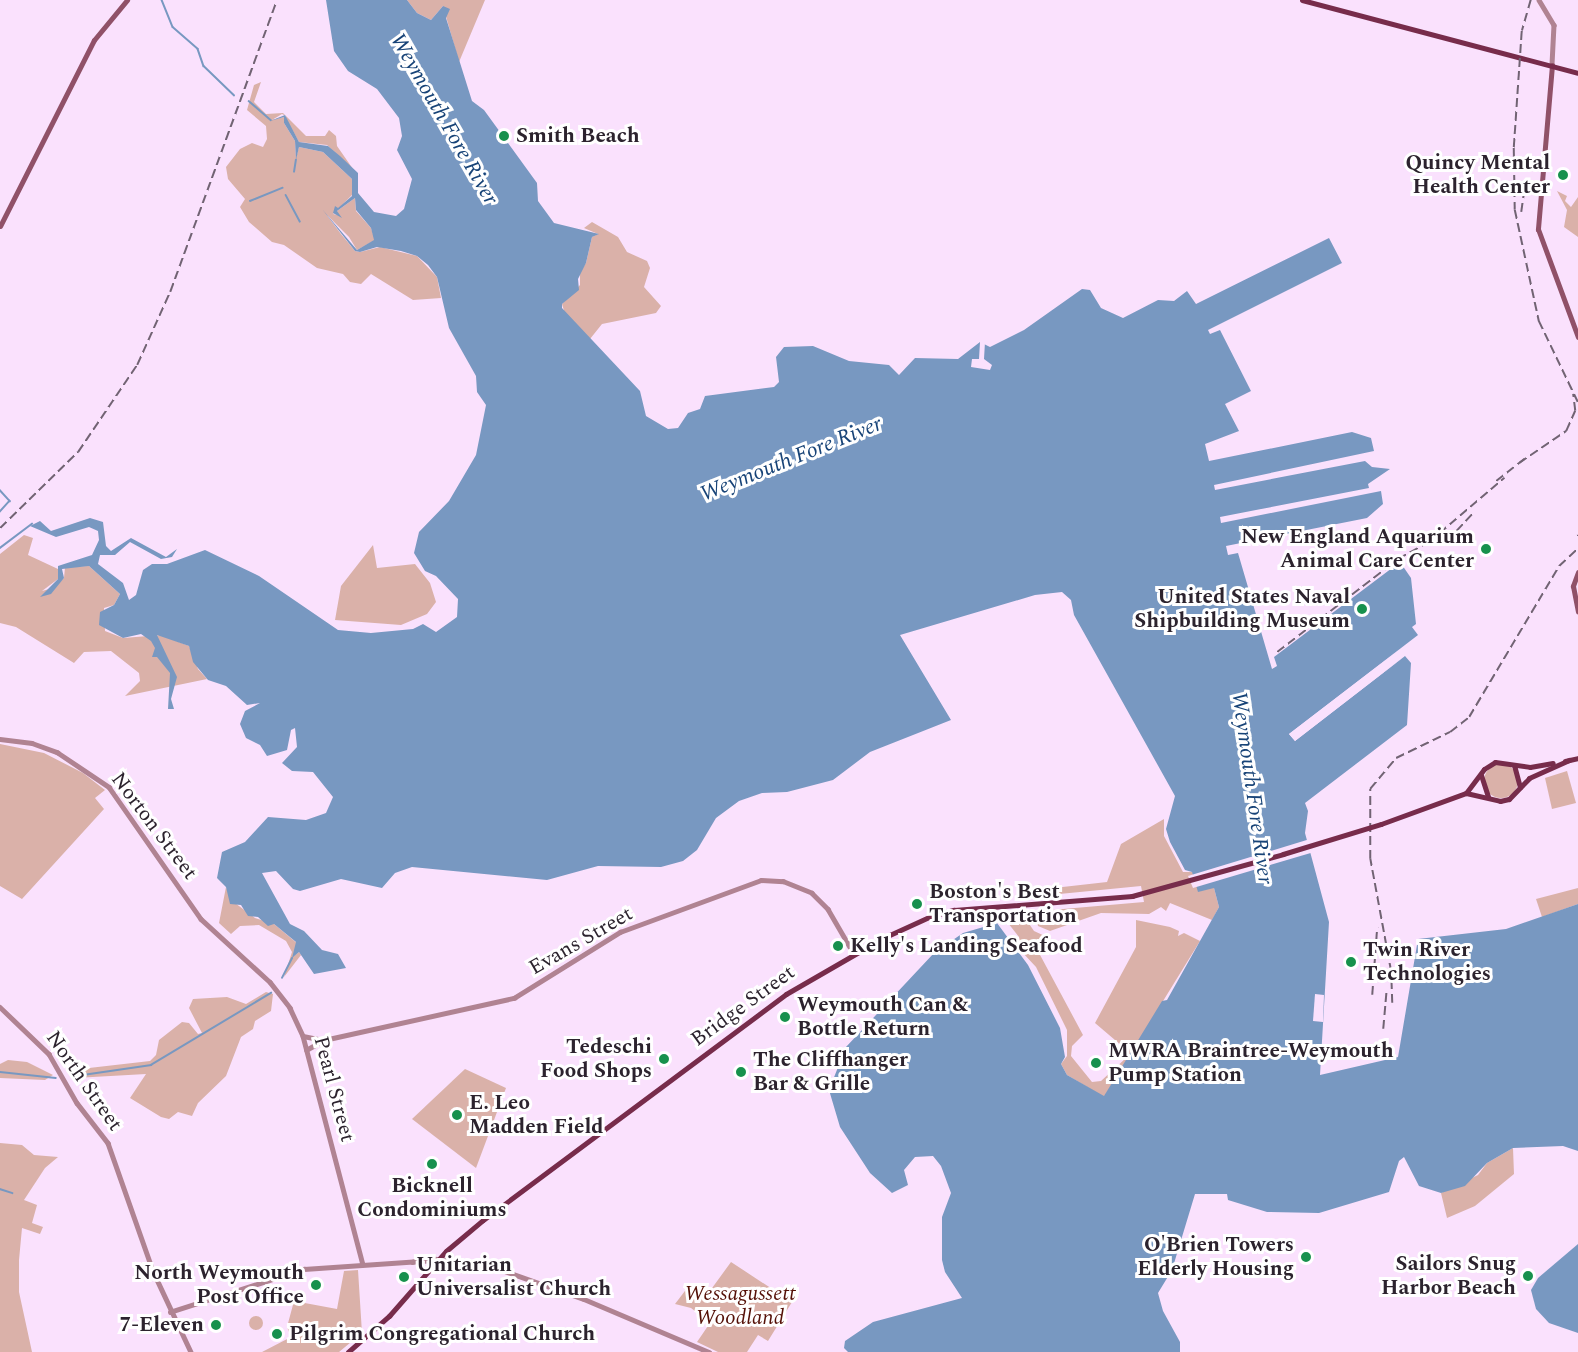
<!DOCTYPE html>
<style>
body{margin:0}
#map{position:relative;width:1578px;height:1352px;overflow:hidden;background:#fae1fd;font-family:Spectral,serif}
div>[style]{position:absolute}
.green>*{inset:0;background:#dab1a9}
.round{border-radius:50%}
.water>*{inset:0;background:#7898c1}
.pier>*{inset:0;background:#fae1fd}
.stream>*{height:1.5px;margin:-0.75px;padding:0 0.75px;transform-origin:0.75px;border-radius:0.75px;background:#7898c1}
.tertiary>*{height:4.5px;margin:-2.25px;padding:0 2.25px;transform-origin:2.25px;border-radius:2.25px;background:#b08392}
.secondary>*{height:5px;margin:-2.5px;padding:0 2.5px;transform-origin:2.5px;border-radius:2.5px;background:#905168}
.primary>*{height:5px;margin:-2.5px;padding:0 2.5px;transform-origin:2.5px;border-radius:2.5px;background:#772c4b}
.rail>*{height:1.5px;margin-top:-0.75px;transform-origin:0;background:repeating-linear-gradient(90deg,#716373 0 9px,transparent 0 13.5px)}
.primary-bridge>*{height:5px;margin:-2.5px;padding:0 2.5px;transform-origin:2.5px;border-radius:2.5px;background:#772c4b}
.dots>*{width:16px;height:16px;translate:-50% -50%;box-sizing:border-box;border:3px solid #fff;border-radius:50%}
span{translate:-50% -50%;white-space:nowrap;text-align:center;line-height:1.15;-webkit-text-stroke:6px #fff;paint-order:stroke}
.poi-label{font-size:21px;color:#2c232e;font-weight:700}
.left{translate:0 -50%;text-align:left}
.right{translate:-100% -50%;text-align:right}
.street-label{font-size:21px;color:#2c232e}
.park-label{font-size:21px;color:#541007;font-style:italic}
.water-label{font-size:22px;color:#174377;font-style:italic}
</style>
<div id="map">
<div class="green">
<div style="clip-path:polygon(407px 0,485px 0,459px 62px,443px 6px,431px 20px,417px 13px)"></div>
<div style="clip-path:polygon(261px 82px,254px 102px,266px 114px,283px 113px,306px 136px,325px 136px,329px 130px,336px 136px,337px 146px,353px 169px,327px 145px,299px 142px,289px 124px,285px 122px,286px 116px,282px 114px,272px 120px,284px 117px,284px 123px,295px 141px,296px 158px,299px 147px,323px 152px,352px 179px,352px 195px,333px 214px,338px 215px,337px 211px,355px 198px,356px 211px,371px 228px,375px 240px,357px 250px,349px 237px,326px 214px,341px 234px,355px 251px,360px 252px,380px 247px,417px 256px,437px 277px,441px 298px,413px 300px,371px 274px,361px 284px,350px 282px,343px 274px,317px 268px,284px 245px,272px 242px,249px 222px,240px 207px,245px 199px,228px 179px,226px 167px,240px 149px,252px 143px,263px 147px,267px 139px,266px 126px,247px 110px,254px 85px)"></div>
<div style="clip-path:polygon(1557px 191px,1567px 196px,1565px 201px,1571px 207px,1578px 197px,1578px 237px,1564px 227px,1567px 210px)"></div>
<div style="clip-path:polygon(592px 222px,618px 237px,627px 252px,647px 261px,650px 268px,644px 287px,661px 306px,656px 313px,602px 324px,590px 339px,565px 314px,562px 304px,580px 285px,580px 272px,586px 263px,592px 237px,598px 234px,584px 228px)"></div>
<div style="clip-path:polygon(24px 535px,33px 538px,28px 555px,58px 569px,58px 579px,42px 591px,53px 588px,64px 578px,65px 567px,89px 566px,120px 594px,114px 605px,104px 608px,105px 631px,123px 638px,161px 635px,189px 646px,198px 669px,207px 679px,125px 696px,140px 681px,139px 673px,111px 651px,84px 652px,74px 663px,16px 627px,0 623px,0 554px)"></div>
<div style="clip-path:polygon(373px 545px,377px 568px,415px 564px,430px 583px,436px 602px,427px 614px,401px 625px,335px 620px,341px 586px)"></div>
<div style="clip-path:polygon(0 744px,44px 753px,83px 773px,105px 790px,95px 798px,104px 809px,22px 899px,0 886px)"></div>
<div class="round" style="left:1484px;top:764px;width:34px;height:34px"></div>
<div style="clip-path:polygon(1567px 771px,1576px 803px,1552px 809px,1545px 778px)"></div>
<div style="clip-path:polygon(1164px 819px,1164px 836px,1183px 872px,1192px 872px,1214px 888px,1219px 907px,1212px 920px,1170px 903px,1166px 911px,1161px 907px,1149px 914px,1101px 913px,1050px 931px,1038px 926px,1036px 917px,1040px 911px,1144px 902px,1141px 886px,1039px 896px,1036px 890px,1107px 882px,1121px 844px)"></div>
<div style="clip-path:polygon(226px 887px,231px 900px,255px 918px,274px 924px,298px 944px,294px 956px,299px 952px,301px 955px,284px 977px,292px 952px,286px 941px,259px 925px,240px 926px,231px 934px,219px 923px)"></div>
<div style="clip-path:polygon(1578px 888px,1578px 904px,1542px 917px,1536px 899px)"></div>
<div style="clip-path:polygon(1021px 912px,1034px 931px,1047px 937px,1039px 947px,1039px 953px,1083px 1035px,1072px 1046px,1071px 1056px,1092px 1082px,1101px 1081px,1126px 1058px,1122px 1046px,1095px 1023px,1136px 947px,1136px 920px,1170px 927px,1179px 931px,1178px 936px,1184px 933px,1200px 941px,1104px 1097px,1067px 1075px,1061px 1064px,1067px 1056px,1067px 1030px,1036px 967px,1022px 952px,1019px 937px,1008px 923px,997px 921px,996px 913px)"></div>
<div style="clip-path:polygon(266px 992px,273px 994px,271px 1011px,255px 1021px,253px 1029px,241px 1037px,226px 1076px,198px 1103px,192px 1116px,178px 1112px,169px 1119px,161px 1117px,130px 1098px,146px 1074px,75px 1078px,89px 1068px,150px 1061px,156px 1055px,159px 1040px,182px 1022px,189px 1023px,198px 1034px,202px 1033px,189px 1008px,193px 999px,227px 997px,246px 1004px)"></div>
<div style="clip-path:polygon(8px 1060px,27px 1062px,53px 1075px,45px 1080px,0 1078px,0 1064px)"></div>
<div style="clip-path:polygon(465px 1069px,506px 1088px,476px 1168px,412px 1119px)"></div>
<div style="clip-path:polygon(0 1143px,22px 1145px,34px 1155px,58px 1157px,45px 1168px,24px 1200px,37px 1205px,32px 1223px,43px 1227px,40px 1234px,22px 1228px,19px 1260px,19px 1292px,32px 1352px,0 1352px)"></div>
<div style="clip-path:polygon(1513px 1148px,1514px 1174px,1475px 1206px,1447px 1218px,1441px 1193px,1478px 1175px,1487px 1163px)"></div>
<div style="clip-path:polygon(731px 1262px,792px 1302px,768px 1341px,758px 1335px,747px 1352px,718px 1352px,697px 1342px,710px 1323px,691px 1308px,675px 1304px,691px 1283px,707px 1295px)"></div>
<div style="clip-path:polygon(358px 1270px,362px 1333px,339px 1352px,262px 1352px,291px 1337px,287px 1327px,294px 1301px,337px 1309px,344px 1271px)"></div>
<div class="round" style="left:249px;top:1316px;width:14px;height:14px"></div>
</div>
<div class="water">
<div style="clip-path:polygon(326px 0,407px 0,417px 13px,431px 20px,443px 6px,450px 9px,446px 18px,472px 101px,484px 110px,537px 183px,538px 201px,554px 223px,599px 234px,592px 237px,586px 263px,578px 279px,579px 290px,562px 304px,562px 308px,640px 391px,646px 416px,668px 429px,678px 428px,688px 413px,700px 409px,705px 396px,774px 387px,779px 382px,776px 357px,784px 347px,813px 346px,849px 361px,889px 365px,899px 375px,915px 358px,958px 359px,980px 342px,990px 347px,1024px 330px,1082px 289px,1090px 290px,1101px 308px,1123px 318px,1158px 300px,1174px 301px,1187px 291px,1196px 304px,1329px 238px,1342px 263px,1208px 330px,1210px 334px,1220px 330px,1251px 391px,1225px 404px,1239px 431px,1205px 444px,1209px 461px,1352px 432px,1371px 438px,1374px 451px,1214px 485px,1215px 490px,1365px 461px,1372px 467px,1390px 469px,1368px 484px,1369px 488px,1220px 517px,1221px 523px,1381px 491px,1383px 504px,1367px 518px,1226px 546px,1228px 555px,1238px 553px,1272px 669px,1277px 666px,1274px 657px,1400px 562px,1411px 578px,1416px 624px,1412px 627px,1418px 635px,1289px 734px,1295px 741px,1405px 656px,1411px 663px,1407px 725px,1305px 803px,1308px 811px,1305px 833px,1329px 922px,1320px 1075px,1398px 1057px,1418px 939px,1506px 929px,1578px 904px,1578px 1151px,1563px 1146px,1513px 1148px,1487px 1163px,1465px 1186px,1441px 1193px,1419px 1186px,1404px 1157px,1399px 1161px,1389px 1192px,1319px 1213px,1267px 1212px,1228px 1200px,1227px 1194px,1195px 1194px,1172px 1270px,1158px 1293px,1163px 1311px,1180px 1342px,1180px 1352px,848px 1352px,844px 1348px,845px 1341px,873px 1322px,962px 1298px,945px 1272px,942px 1260px,942px 1217px,951px 1193px,941px 1166px,933px 1156px,915px 1157px,904px 1170px,908px 1185px,892px 1193px,870px 1173px,840px 1127px,829px 1090px,846px 1047px,934px 953px,963px 933px,997px 923px,1028px 965px,1060px 1028px,1065px 1057px,1061px 1064px,1067px 1075px,1104px 1096px,1162px 1001px,1167px 1000px,1219px 907px,1214px 888px,1198px 892px,1192px 872px,1185px 870px,1170px 842px,1166px 829px,1175px 796px,1074px 615px,1071px 600px,1062px 592px,1035px 595px,900px 635px,951px 720px,870px 752px,833px 780px,787px 792px,762px 793px,739px 801px,716px 818px,697px 850px,683px 861px,661px 867px,598px 866px,547px 880px,412px 867px,395px 873px,382px 888px,341px 879px,300px 891px,293px 889px,276px 871px,262px 873px,290px 924px,304px 931px,322px 950px,338px 954px,346px 968px,314px 974px,299px 952px,292px 958px,296px 942px,274px 924px,268px 926px,258px 917px,248px 916px,241px 905px,230px 904px,226px 887px,217px 878px,222px 852px,245px 842px,268px 817px,306px 820px,326px 813px,333px 797px,313px 772px,292px 771px,282px 763px,297px 747px,295px 728px,291px 730px,287px 750px,267px 756px,260px 745px,246px 738px,240px 724px,245px 711px,260px 703px,247px 705px,226px 686px,208px 680px,193px 662px,189px 646px,157px 635px,177px 677px,171px 699px,174px 709px,168px 709px,170px 673px,157px 657px,152px 657px,155px 648px,151px 641px,141px 634px,123px 638px,99px 625px,100px 612px,114px 605px,120px 594px,89px 566px,62px 569px,64px 578px,51px 594px,40px 597px,58px 579px,58px 566px,92px 555px,99px 540px,98px 531px,89px 527px,56px 537px,30px 526px,40px 521px,51px 531px,90px 518px,103px 522px,106px 546px,111px 551px,131px 538px,166px 557px,177px 549px,172px 557px,161px 559px,130px 542px,115px 555px,100px 555px,98px 564px,123px 583px,129px 600px,136px 595px,143px 570px,152px 564px,167px 564px,205px 550px,259px 576px,338px 630px,371px 633px,413px 629px,423px 624px,436px 632px,457px 617px,458px 599px,436px 576px,425px 571px,414px 553px,419px 532px,449px 501px,476px 455px,486px 405px,477px 392px,476px 376px,449px 328px,437px 277px,428px 265px,417px 256px,401px 251px,377px 247px,360px 252px,355px 251px,322px 209px,357px 250px,374px 240px,371px 228px,356px 210px,355px 198px,337px 211px,342px 218px,333px 213px,335px 206px,338px 208px,352px 196px,352px 179px,323px 152px,299px 147px,296px 160px,295px 141px,284px 123px,284px 117px,270px 121px,285px 115px,299px 142px,328px 146px,340px 156px,358px 173px,358px 193px,374px 212px,396px 216px,404px 209px,412px 179px,397px 150px,402px 136px,399px 118px,377px 89px,348px 71px,334px 51px)"></div>
<div style="clip-path:polygon(1578px 1244px,1578px 1333px,1549px 1323px,1536px 1309px,1531px 1290px,1538px 1278px)"></div>
</div>
<div class="pier">
<div style="clip-path:polygon(980px 342px,985px 342px,984px 359px,992px 365px,990px 370px,971px 367px,972px 359px,979px 359px)"></div>
<div style="clip-path:polygon(1400px 649px,1293px 734px,1296px 737px,1405px 656px,1295px 741px,1289px 734px)"></div>
<div style="clip-path:polygon(1310px 839px,1314px 852px,1193px 888px,1188px 876px)"></div>
<div style="clip-path:polygon(1315px 994px,1324px 995px,1323px 1022px,1313px 1021px)"></div>
</div>
<div class="stream">
<div style="left:162px;top:0;width:29px;rotate:68deg"></div>
<div style="left:173px;top:27px;width:33px;rotate:41deg"></div>
<div style="left:198px;top:49px;width:18px;rotate:71deg"></div>
<div style="left:204px;top:66px;width:42px;rotate:44deg"></div>
<div style="left:249px;top:101px;width:29px;rotate:41deg"></div>
<div style="left:294px;top:172px;width:12px;rotate:-81deg"></div>
<div style="left:286px;top:195px;width:30px;rotate:62deg"></div>
<div style="left:250px;top:201px;width:35px;rotate:-22deg"></div>
<div style="left:0;top:490px;width:15px;rotate:48deg"></div>
<div style="left:10px;top:501px;width:15px;rotate:132deg"></div>
<div style="left:0;top:548px;width:40px;rotate:-37deg"></div>
<div style="left:282px;top:978px;width:22px;rotate:-63deg"></div>
<div style="left:0;top:1072px;width:56px;rotate:6.1deg"></div>
<div style="left:76px;top:1076px;width:76px;rotate:-8.3deg"></div>
<div style="left:151px;top:1065px;width:140px;rotate:-31deg"></div>
<div style="left:0;top:1189px;width:13px;rotate:18deg"></div>
</div>
<div class="tertiary">
<div style="left:1539px;top:0;width:29px;rotate:59deg"></div>
<div style="left:1554px;top:25px;width:40px;rotate:92.9deg"></div>
<div style="left:0;top:739px;width:32px;rotate:7deg"></div>
<div style="left:32px;top:743px;width:27px;rotate:20deg"></div>
<div style="left:57px;top:752px;width:63px;rotate:33.9deg"></div>
<div style="left:109px;top:787px;width:161px;rotate:55.1deg"></div>
<div style="left:201px;top:919px;width:93px;rotate:42.4deg"></div>
<div style="left:270px;top:982px;width:33px;rotate:52deg"></div>
<div style="left:290px;top:1008px;width:31px;rotate:65deg"></div>
<div style="left:303px;top:1036px;width:236px;rotate:75.3deg"></div>
<div style="left:0;top:1007px;width:68px;rotate:43.8deg"></div>
<div style="left:49px;top:1054px;width:56px;rotate:60.3deg"></div>
<div style="left:77px;top:1103px;width:51px;rotate:52.2deg"></div>
<div style="left:108px;top:1143px;width:136px;rotate:70.6deg"></div>
<div style="left:153px;top:1271px;width:89px;rotate:64.9deg"></div>
<div style="left:303px;top:1036px;width:21px;rotate:11deg"></div>
<div style="left:306px;top:1050px;width:21px;rotate:-29deg"></div>
<div style="left:324px;top:1040px;width:195px;rotate:-12.5deg"></div>
<div style="left:514px;top:998px;width:125px;rotate:-31.9deg"></div>
<div style="left:620px;top:932px;width:150px;rotate:-20.2deg"></div>
<div style="left:761px;top:880px;width:22px;rotate:3deg"></div>
<div style="left:783px;top:881px;width:31px;rotate:22deg"></div>
<div style="left:812px;top:893px;width:23px;rotate:45deg"></div>
<div style="left:828px;top:909px;width:52px;rotate:60deg"></div>
<div style="left:412px;top:1262px;width:15px;rotate:-16deg"></div>
<div style="left:426px;top:1258px;width:56px;rotate:5.1deg"></div>
<div style="left:482px;top:1263px;width:108px;rotate:19.4deg"></div>
<div style="left:584px;top:1299px;width:136px;rotate:23deg"></div>
<div style="left:170px;top:1312px;width:141px;rotate:-17.8deg"></div>
<div style="left:304px;top:1269px;width:131px;rotate:-3.9deg"></div>
</div>
<div class="secondary">
<div style="left:1552px;top:65px;width:165px;rotate:94.9deg"></div>
<div style="left:1538px;top:229px;width:115px;rotate:69.7deg"></div>
<div style="left:0;top:226px;width:208px;rotate:-63.2deg"></div>
<div style="left:94px;top:40px;width:52px;rotate:-50.5deg"></div>
<div style="left:1578px;top:572px;width:15px;rotate:110deg"></div>
<div style="left:1573px;top:586px;width:26px;rotate:79deg"></div>
</div>
<div class="primary">
<div style="left:1302px;top:0;width:285px;rotate:14.8deg"></div>
<div style="left:1565px;top:761px;width:13px;rotate:-13deg"></div>
<div style="left:1514px;top:765px;width:23px;rotate:75deg"></div>
<div style="left:1481px;top:775px;width:23px;rotate:72deg"></div>
<div style="left:1466px;top:793px;width:30px;rotate:-53deg"></div>
<div style="left:1484px;top:769px;width:13px;rotate:-32deg"></div>
<div style="left:1495px;top:762px;width:35px;rotate:8deg"></div>
<div style="left:1530px;top:767px;width:23px;rotate:-10deg"></div>
<div style="left:1381px;top:824px;width:90px;rotate:-20deg"></div>
<div style="left:1466px;top:793px;width:35px;rotate:13deg"></div>
<div style="left:1500px;top:801px;width:9px;rotate:-13deg"></div>
<div style="left:1509px;top:799px;width:29px;rotate:-46deg"></div>
<div style="left:1529px;top:778px;width:44px;rotate:-24.2deg"></div>
<div style="left:348px;top:1352px;width:55px;rotate:-41.3deg"></div>
<div style="left:389px;top:1316px;width:86px;rotate:-48.8deg"></div>
<div style="left:446px;top:1251px;width:48px;rotate:-40deg"></div>
<div style="left:483px;top:1220px;width:378px;rotate:-36.7deg"></div>
<div style="left:786px;top:994px;width:112px;rotate:-30deg"></div>
<div style="left:883px;top:938px;width:53px;rotate:-24.6deg"></div>
<div style="left:931px;top:916px;width:24px;rotate:-15deg"></div>
<div style="left:954px;top:910px;width:179px;rotate:-4.5deg"></div>
<div style="left:1132px;top:896px;width:157px;rotate:-15.5deg"></div>
</div>
<div class="rail">
<div style="left:1531px;top:0;width:32px;rotate:106deg"></div>
<div style="left:1522px;top:31px;width:117px;rotate:93.9deg"></div>
<div style="left:1514px;top:148px;width:62px;rotate:89.1deg"></div>
<div style="left:1515px;top:210px;width:114px;rotate:77.8deg"></div>
<div style="left:1539px;top:321px;width:90px;rotate:64.3deg"></div>
<div style="left:1521px;top:212px;width:21px;rotate:-82deg"></div>
<div style="left:1519px;top:463px;width:57px;rotate:-34.2deg"></div>
<div style="left:1566px;top:431px;width:22px;rotate:-66deg"></div>
<div style="left:1575px;top:411px;width:17px;rotate:-97deg"></div>
<div style="left:1496px;top:481px;width:36px;rotate:-38deg"></div>
<div style="left:0;top:528px;width:109px;rotate:-44.3deg"></div>
<div style="left:78px;top:452px;width:105px;rotate:-55.9deg"></div>
<div style="left:137px;top:365px;width:80px;rotate:-65.7deg"></div>
<div style="left:170px;top:292px;width:311px;rotate:-69.9deg"></div>
<div style="left:1577px;top:536px;width:1px;rotate:-45deg"></div>
<div style="left:1447px;top:541px;width:40px;rotate:-47deg"></div>
<div style="left:1277px;top:652px;width:153px;rotate:-37.5deg"></div>
<div style="left:1398px;top:559px;width:35px;rotate:-29deg"></div>
<div style="left:1429px;top:542px;width:99px;rotate:-40.5deg"></div>
<div style="left:1372px;top:995px;width:68px;rotate:-85.8deg"></div>
<div style="left:1392px;top:1003px;width:31px;rotate:-92deg"></div>
<div style="left:1391px;top:972px;width:115px;rotate:-100.5deg"></div>
<div style="left:1370px;top:859px;width:70px;rotate:-90deg"></div>
<div style="left:1370px;top:789px;width:40px;rotate:-50deg"></div>
<div style="left:1396px;top:758px;width:60px;rotate:-25.7deg"></div>
<div style="left:1450px;top:732px;width:24px;rotate:-38deg"></div>
<div style="left:1469px;top:717px;width:176px;rotate:-59.2deg"></div>
<div style="left:1559px;top:566px;width:26px;rotate:-43deg"></div>
<div style="left:1383px;top:1029px;width:38px;rotate:-85deg"></div>
</div>
<div class="primary-bridge">
<div style="left:1283px;top:854px;width:102px;rotate:-17deg"></div>
</div>
<div class="dots">
<div style="left:504px;top:136px;background:#17914d"></div>
<div style="left:1563px;top:175px;background:#17914d"></div>
<div style="left:1486px;top:549px;background:#17914d"></div>
<div style="left:1362px;top:609px;background:#17914d"></div>
<div style="left:917px;top:904px;background:#17914d"></div>
<div style="left:838px;top:946px;background:#17914d"></div>
<div style="left:1351px;top:962px;background:#17914d"></div>
<div style="left:785px;top:1017px;background:#17914d"></div>
<div style="left:664px;top:1059px;background:#17914d"></div>
<div style="left:1096px;top:1063px;background:#17914d"></div>
<div style="left:741px;top:1072px;background:#17914d"></div>
<div style="left:457px;top:1115px;background:#17914d"></div>
<div style="left:432px;top:1164px;background:#17914d"></div>
<div style="left:1306px;top:1257px;background:#17914d"></div>
<div style="left:1528px;top:1276px;background:#17914d"></div>
<div style="left:404px;top:1277px;background:#17914d"></div>
<div style="left:316px;top:1285px;background:#17914d"></div>
<div style="left:216px;top:1325px;background:#17914d"></div>
<div style="left:277px;top:1334px;background:#17914d"></div>
</div>
<div class="poi-label">
<span class="left" style="left:516px;top:136px">Smith Beach</span>
<span class="right" style="left:1550px;top:175px">Quincy Mental<br>Health Center</span>
<span class="right" style="left:1474px;top:549px">New England Aquarium<br>Animal Care Center</span>
<span class="right" style="left:1350px;top:609px">United States Naval<br>Shipbuilding Museum</span>
<span class="left" style="left:929px;top:904px">Boston's Best<br>Transportation</span>
<span class="left" style="left:850px;top:946px">Kelly's Landing Seafood</span>
<span class="left" style="left:1363px;top:962px">Twin River<br>Technologies</span>
<span class="left" style="left:797px;top:1017px">Weymouth Can &amp;<br>Bottle Return</span>
<span class="right" style="left:652px;top:1059px">Tedeschi<br>Food Shops</span>
<span class="left" style="left:1108px;top:1063px">MWRA Braintree-Weymouth<br>Pump Station</span>
<span class="left" style="left:753px;top:1072px">The Cliffhanger<br>Bar &amp; Grille</span>
<span class="left" style="left:469px;top:1115px">E. Leo<br>Madden Field</span>
<span style="left:432px;top:1198px">Bicknell<br>Condominiums</span>
<span class="right" style="left:1294px;top:1257px">O'Brien Towers<br>Elderly Housing</span>
<span class="right" style="left:1516px;top:1276px">Sailors Snug<br>Harbor Beach</span>
<span class="left" style="left:416px;top:1277px">Unitarian<br>Universalist Church</span>
<span class="right" style="left:304px;top:1285px">North Weymouth<br>Post Office</span>
<span class="right" style="left:204px;top:1325px">7-Eleven</span>
<span class="left" style="left:289px;top:1334px">Pilgrim Congregational Church</span>
</div>
<div class="street-label">
<span style="left:154px;top:826px;rotate:53deg">Norton Street</span>
<span style="left:581px;top:941px;rotate:-30deg">Evans Street</span>
<span style="left:743px;top:1006px;rotate:-36deg">Bridge Street</span>
<span style="left:84px;top:1081px;rotate:55deg">North Street</span>
<span style="left:334px;top:1089px;rotate:75deg">Pearl Street</span>
</div>
<div class="park-label">
<span style="left:740px;top:1306px">Wessagussett<br>Woodland</span>
</div>
<div class="water-label">
<span style="left:444px;top:119px;rotate:60deg">Weymouth Fore River</span>
<span style="left:791px;top:459px;rotate:-22deg">Weymouth Fore River</span>
<span style="left:1252px;top:788px;rotate:82deg">Weymouth Fore River</span>
</div>
</div>
